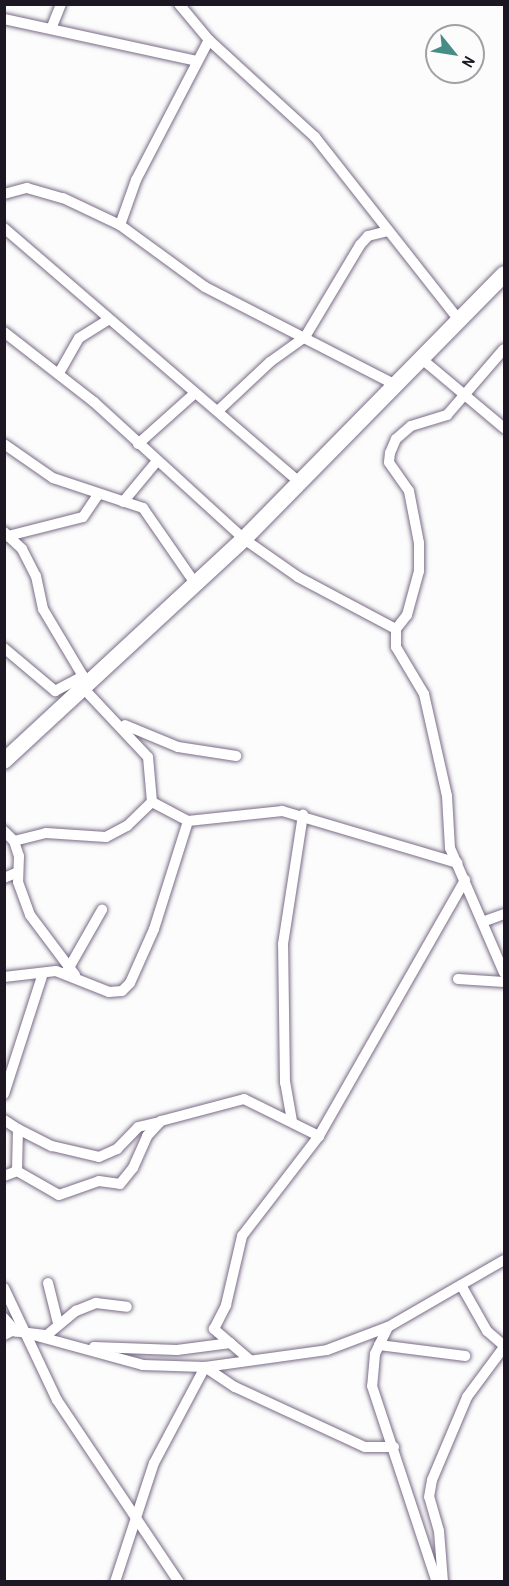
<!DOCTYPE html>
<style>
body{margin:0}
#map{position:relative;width:509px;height:1586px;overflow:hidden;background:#fbfcfb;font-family:"Archivo Narrow",sans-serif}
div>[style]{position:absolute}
.roads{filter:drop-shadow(0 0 2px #7a6b87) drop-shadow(0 0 2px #7a6b87)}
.minor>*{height:10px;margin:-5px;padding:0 5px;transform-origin:5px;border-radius:5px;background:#fff}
.trunk>*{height:16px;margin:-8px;padding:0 8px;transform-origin:8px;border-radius:8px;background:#fff}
span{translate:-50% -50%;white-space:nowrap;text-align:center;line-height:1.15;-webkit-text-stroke:4.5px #fbfcfb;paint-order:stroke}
.frame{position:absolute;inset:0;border:6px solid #1d1723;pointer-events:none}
.north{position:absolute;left:425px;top:24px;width:60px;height:60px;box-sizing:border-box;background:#fbfcfb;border:2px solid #a2a0a5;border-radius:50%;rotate:120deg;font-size:16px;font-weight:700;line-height:24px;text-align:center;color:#1d1723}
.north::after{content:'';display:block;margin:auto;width:21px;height:27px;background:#468d85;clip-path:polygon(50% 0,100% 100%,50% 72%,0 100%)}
</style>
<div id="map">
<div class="roads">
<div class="minor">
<div style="left:179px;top:4px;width:47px;rotate:50.2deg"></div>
<div style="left:209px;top:40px;width:144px;rotate:42.5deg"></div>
<div style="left:315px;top:137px;width:234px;rotate:51.8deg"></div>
<div style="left:4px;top:19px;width:197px;rotate:12.3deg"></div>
<div style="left:51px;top:29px;width:27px;rotate:-68deg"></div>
<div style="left:4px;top:194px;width:24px;rotate:-15deg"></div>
<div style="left:27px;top:188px;width:37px;rotate:16deg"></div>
<div style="left:63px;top:198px;width:63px;rotate:25.3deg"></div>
<div style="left:120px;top:225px;width:105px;rotate:36.1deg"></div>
<div style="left:205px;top:287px;width:215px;rotate:27.2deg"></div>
<div style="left:120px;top:225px;width:48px;rotate:-70.4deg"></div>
<div style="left:136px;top:180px;width:158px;rotate:-62.5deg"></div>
<div style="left:4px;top:228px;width:389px;rotate:40.7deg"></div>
<div style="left:4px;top:332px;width:114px;rotate:37.9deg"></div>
<div style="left:94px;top:402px;width:203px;rotate:42.4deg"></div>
<div style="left:244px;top:539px;width:66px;rotate:35.1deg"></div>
<div style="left:298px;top:577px;width:111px;rotate:28deg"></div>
<div style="left:396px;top:629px;width:18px;rotate:90deg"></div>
<div style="left:396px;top:647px;width:55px;rotate:59.2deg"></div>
<div style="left:424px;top:694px;width:105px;rotate:77.3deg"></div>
<div style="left:447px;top:796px;width:52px;rotate:86.7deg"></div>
<div style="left:450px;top:848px;width:136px;rotate:66.6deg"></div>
<div style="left:423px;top:360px;width:106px;rotate:40deg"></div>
<div style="left:59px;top:373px;width:40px;rotate:-60.3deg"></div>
<div style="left:79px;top:338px;width:34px;rotate:-32deg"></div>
<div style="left:220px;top:409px;width:69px;rotate:-43.2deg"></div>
<div style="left:270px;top:362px;width:43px;rotate:-35.5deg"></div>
<div style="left:305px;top:337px;width:107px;rotate:-59.1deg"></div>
<div style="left:360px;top:245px;width:12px;rotate:-48deg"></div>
<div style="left:368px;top:236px;width:21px;rotate:-14deg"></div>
<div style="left:4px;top:444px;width:60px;rotate:34.8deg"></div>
<div style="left:53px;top:478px;width:95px;rotate:18.4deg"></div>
<div style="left:143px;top:508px;width:91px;rotate:55.3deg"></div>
<div style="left:138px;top:444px;width:75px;rotate:-41.8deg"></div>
<div style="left:123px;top:502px;width:53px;rotate:-50.3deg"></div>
<div style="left:4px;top:532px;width:25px;rotate:43deg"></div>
<div style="left:22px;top:549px;width:30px;rotate:63deg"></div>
<div style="left:36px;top:576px;width:34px;rotate:78deg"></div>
<div style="left:43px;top:609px;width:78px;rotate:59.2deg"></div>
<div style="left:83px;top:676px;width:14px;rotate:82deg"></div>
<div style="left:85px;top:690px;width:92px;rotate:46.8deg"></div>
<div style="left:148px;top:757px;width:45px;rotate:84.9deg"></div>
<div style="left:4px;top:537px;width:81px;rotate:-14.2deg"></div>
<div style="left:83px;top:517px;width:27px;rotate:-56deg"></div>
<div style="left:396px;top:629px;width:18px;rotate:-52deg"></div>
<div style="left:407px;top:615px;width:46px;rotate:-74.7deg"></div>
<div style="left:419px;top:571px;width:28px;rotate:-90deg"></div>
<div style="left:419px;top:543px;width:53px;rotate:-100.9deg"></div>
<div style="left:409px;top:491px;width:35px;rotate:-125deg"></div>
<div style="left:389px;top:462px;width:9px;rotate:-84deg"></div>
<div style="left:390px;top:453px;width:15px;rotate:-67deg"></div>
<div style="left:396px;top:439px;width:20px;rotate:-41deg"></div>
<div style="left:411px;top:426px;width:38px;rotate:-17deg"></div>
<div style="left:447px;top:415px;width:87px;rotate:-49.2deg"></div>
<div style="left:4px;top:648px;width:67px;rotate:40.1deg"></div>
<div style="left:55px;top:691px;width:32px;rotate:-28deg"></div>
<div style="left:125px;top:725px;width:57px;rotate:22.5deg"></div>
<div style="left:178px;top:747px;width:59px;rotate:8.8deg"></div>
<div style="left:152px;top:802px;width:41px;rotate:27.8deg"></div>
<div style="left:188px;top:821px;width:95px;rotate:-6.1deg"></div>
<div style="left:282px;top:811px;width:183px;rotate:16.5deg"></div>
<div style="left:4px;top:831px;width:14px;rotate:45deg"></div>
<div style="left:14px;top:841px;width:33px;rotate:-14deg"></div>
<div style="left:46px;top:833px;width:60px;rotate:3.8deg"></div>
<div style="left:106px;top:837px;width:24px;rotate:-28deg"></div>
<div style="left:127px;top:826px;width:35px;rotate:-44deg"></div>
<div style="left:14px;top:841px;width:16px;rotate:72deg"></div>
<div style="left:19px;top:856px;width:26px;rotate:92deg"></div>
<div style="left:18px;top:882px;width:35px;rotate:70deg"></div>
<div style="left:30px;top:915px;width:75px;rotate:53.1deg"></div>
<div style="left:4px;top:878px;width:15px;rotate:-23deg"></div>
<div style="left:485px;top:921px;width:20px;rotate:-20deg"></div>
<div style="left:66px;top:973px;width:73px;rotate:-60.3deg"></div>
<div style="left:4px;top:977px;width:52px;rotate:-6.6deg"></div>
<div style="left:56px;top:971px;width:57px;rotate:21.6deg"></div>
<div style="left:109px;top:992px;width:13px;rotate:-4deg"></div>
<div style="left:122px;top:991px;width:11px;rotate:-45deg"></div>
<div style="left:130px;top:983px;width:59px;rotate:-66deg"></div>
<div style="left:154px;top:929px;width:113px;rotate:-72.5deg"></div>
<div style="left:458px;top:979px;width:46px;rotate:3.7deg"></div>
<div style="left:4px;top:1094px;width:124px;rotate:-72.1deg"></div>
<div style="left:4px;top:1120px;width:17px;rotate:33deg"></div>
<div style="left:18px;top:1129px;width:42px;rotate:91.4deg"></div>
<div style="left:292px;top:1121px;width:39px;rotate:-100deg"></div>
<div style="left:285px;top:1083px;width:139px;rotate:-90.8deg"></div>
<div style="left:283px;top:944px;width:131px;rotate:-81.2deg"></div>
<div style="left:18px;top:1129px;width:38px;rotate:27deg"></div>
<div style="left:52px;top:1146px;width:48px;rotate:13.2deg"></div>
<div style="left:99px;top:1157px;width:20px;rotate:-24deg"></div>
<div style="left:117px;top:1149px;width:30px;rotate:-46deg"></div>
<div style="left:138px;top:1127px;width:22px;rotate:-13deg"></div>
<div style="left:17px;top:1171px;width:48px;rotate:29.7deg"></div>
<div style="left:59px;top:1195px;width:42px;rotate:-19.3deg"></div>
<div style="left:99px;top:1181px;width:21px;rotate:8deg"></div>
<div style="left:120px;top:1184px;width:21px;rotate:-51deg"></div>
<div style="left:133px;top:1168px;width:35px;rotate:-66deg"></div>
<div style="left:147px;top:1136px;width:21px;rotate:-47deg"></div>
<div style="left:161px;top:1121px;width:86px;rotate:-14.8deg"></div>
<div style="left:244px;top:1099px;width:84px;rotate:26.3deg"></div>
<div style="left:4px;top:1176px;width:14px;rotate:-21deg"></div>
<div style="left:48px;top:1283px;width:41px;rotate:76deg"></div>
<div style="left:461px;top:1285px;width:53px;rotate:60.5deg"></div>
<div style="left:487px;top:1331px;width:23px;rotate:41deg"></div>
<div style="left:4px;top:1288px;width:124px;rotate:64.7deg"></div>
<div style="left:57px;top:1400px;width:219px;rotate:56.2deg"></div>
<div style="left:4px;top:1318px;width:18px;rotate:49deg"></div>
<div style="left:388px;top:1327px;width:30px;rotate:116deg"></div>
<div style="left:375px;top:1354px;width:32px;rotate:95deg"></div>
<div style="left:372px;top:1386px;width:206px;rotate:71.7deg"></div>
<div style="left:26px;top:1333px;width:121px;rotate:15.3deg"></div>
<div style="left:143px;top:1365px;width:62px;rotate:1.8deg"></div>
<div style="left:205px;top:1367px;width:123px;rotate:-7.9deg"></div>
<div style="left:327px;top:1350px;width:65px;rotate:-20.7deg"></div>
<div style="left:388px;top:1327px;width:134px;rotate:-30deg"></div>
<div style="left:4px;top:1335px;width:9px;rotate:-27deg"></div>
<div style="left:12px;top:1331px;width:35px;rotate:7deg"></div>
<div style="left:47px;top:1335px;width:38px;rotate:-40deg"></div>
<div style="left:76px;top:1311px;width:22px;rotate:-22deg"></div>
<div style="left:96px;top:1303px;width:31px;rotate:7deg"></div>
<div style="left:379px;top:1345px;width:87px;rotate:7.3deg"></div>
<div style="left:94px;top:1347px;width:83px;rotate:2.1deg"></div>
<div style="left:177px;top:1350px;width:54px;rotate:-7.4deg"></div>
<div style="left:250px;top:1360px;width:48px;rotate:-139.3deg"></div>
<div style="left:214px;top:1329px;width:27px;rotate:-63deg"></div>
<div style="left:226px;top:1305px;width:71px;rotate:-76.9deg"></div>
<div style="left:242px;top:1236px;width:126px;rotate:-52.4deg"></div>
<div style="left:319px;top:1136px;width:295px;rotate:-60.3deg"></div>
<div style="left:205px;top:1367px;width:36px;rotate:34deg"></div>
<div style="left:235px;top:1387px;width:143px;rotate:24.8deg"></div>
<div style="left:365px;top:1447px;width:29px"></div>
<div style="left:115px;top:1582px;width:125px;rotate:-71.9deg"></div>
<div style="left:154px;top:1463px;width:109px;rotate:-62deg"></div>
<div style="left:443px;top:1582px;width:51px;rotate:-94.5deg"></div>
<div style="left:439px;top:1531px;width:35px;rotate:-106deg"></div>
<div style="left:429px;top:1497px;width:17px;rotate:-80deg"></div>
<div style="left:432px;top:1480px;width:90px;rotate:-67.1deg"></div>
<div style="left:467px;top:1397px;width:62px;rotate:-53.5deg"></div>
</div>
<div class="trunk">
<div style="left:4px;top:761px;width:327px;rotate:-42.8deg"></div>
<div style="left:244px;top:539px;width:371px;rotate:-45.5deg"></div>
</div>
</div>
<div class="frame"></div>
<div class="north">N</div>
</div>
